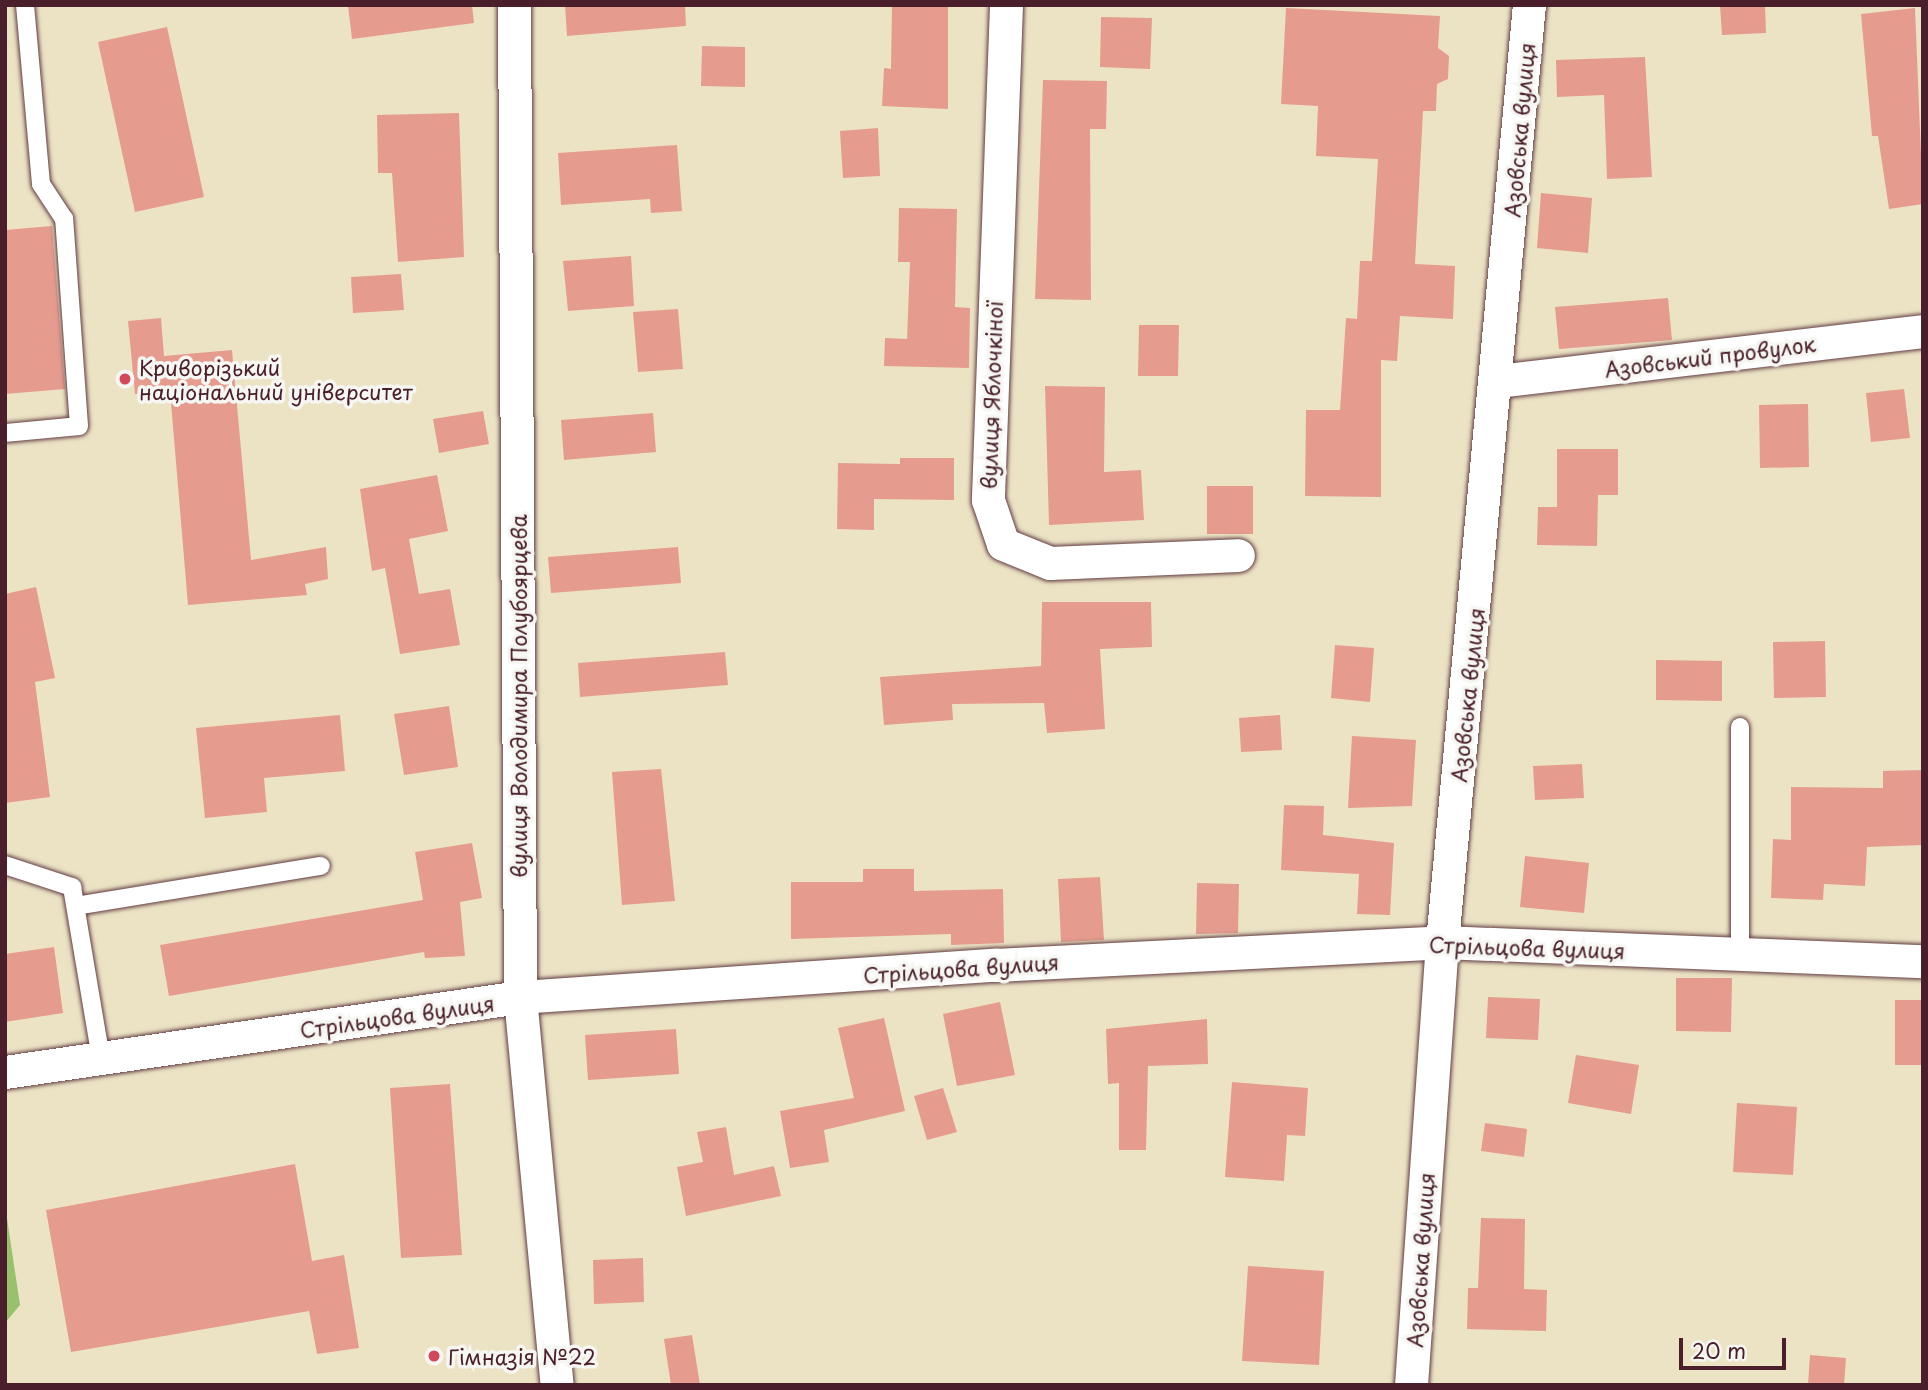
<!DOCTYPE html>
<meta charset="utf-8">
<style>
body{margin:0}
#map{position:relative;width:1928px;height:1390px;overflow:hidden;background:#ece3c5;font-family:"Playpen Sans",sans-serif}
div>[style]{position:absolute}
.green>*{inset:0;background:#99c06c}
.building>*{inset:0;background:#e59c8f}
.roads{filter:drop-shadow(0 0 2px #623c42) drop-shadow(0 0 2px #623c42)}
.service>*{height:18px;margin:-9px;padding:0 9px;transform-origin:9px;border-radius:9px;background:#fff}
.minor>*{height:33px;margin:-16.5px;padding:0 16.5px;transform-origin:16.5px;border-radius:16.5px;background:#fff}
.dots>*{width:19px;height:19px;translate:-50% -50%;box-sizing:border-box;border:4px solid #f6f6f2;border-radius:50%}
span{translate:-50% -50%;white-space:nowrap;text-align:center;line-height:1.15;-webkit-text-stroke:7px #f6f6f2;paint-order:stroke}
.street-label{font-size:21px;color:#4a1f2b}
.poi-label{font-size:21px;color:#4a1f2b}
.left{translate:0 -50%;text-align:left}
.frame{position:absolute;inset:0;border:7px solid #4a1f2b;pointer-events:none}
.scale{position:absolute;left:1679px;top:1338px;width:107px;height:32px;box-sizing:border-box;border:4px solid #4a1f2b;border-top:0;padding-left:9px;font-size:21px;line-height:24px;white-space:nowrap;color:#4a1f2b;-webkit-text-stroke:5px #f6f6f2;paint-order:stroke}
</style>
<div id="map">
<div class="green">
<div style="clip-path:polygon(5px 1205px,20px 1305px,5px 1323px)"></div>
</div>
<div class="building">
<div style="clip-path:polygon(348px 5px,472px 5px,474px 23px,352px 39px)"></div>
<div style="clip-path:polygon(565px 5px,685px 5px,686px 26px,567px 36px)"></div>
<div style="clip-path:polygon(892px 5px,948px 5px,948px 109px,882px 106px,884px 68px,891px 69px)"></div>
<div style="clip-path:polygon(1720px 5px,1765px 5px,1766px 33px,1722px 35px)"></div>
<div style="clip-path:polygon(1286px 8px,1440px 16px,1438px 48px,1449px 56px,1448px 79px,1437px 84px,1436px 111px,1423px 111px,1415px 264px,1455px 266px,1453px 319px,1400px 316px,1397px 361px,1381px 360px,1381px 497px,1305px 496px,1306px 410px,1340px 410px,1346px 318px,1357px 319px,1360px 261px,1372px 261px,1378px 159px,1316px 156px,1318px 106px,1281px 104px)"></div>
<div style="clip-path:polygon(1915px 8px,1923px 204px,1889px 209px,1878px 136px,1872px 136px,1861px 14px)"></div>
<div style="clip-path:polygon(1101px 17px,1152px 18px,1150px 69px,1100px 67px)"></div>
<div style="clip-path:polygon(167px 27px,204px 197px,135px 212px,98px 42px)"></div>
<div style="clip-path:polygon(702px 46px,745px 47px,745px 87px,701px 86px)"></div>
<div style="clip-path:polygon(1645px 57px,1652px 177px,1607px 179px,1604px 95px,1557px 97px,1556px 60px)"></div>
<div style="clip-path:polygon(1043px 80px,1107px 81px,1106px 129px,1090px 129px,1091px 300px,1035px 299px)"></div>
<div style="clip-path:polygon(459px 113px,464px 257px,398px 262px,392px 173px,378px 173px,377px 115px)"></div>
<div style="clip-path:polygon(878px 128px,880px 176px,843px 178px,840px 131px)"></div>
<div style="clip-path:polygon(677px 145px,682px 211px,651px 213px,650px 199px,561px 205px,558px 153px)"></div>
<div style="clip-path:polygon(1541px 193px,1592px 198px,1588px 253px,1537px 248px)"></div>
<div style="clip-path:polygon(899px 208px,957px 209px,955px 307px,970px 308px,969px 368px,884px 366px,885px 338px,907px 339px,910px 262px,898px 262px)"></div>
<div style="clip-path:polygon(52px 226px,65px 389px,5px 394px,5px 230px)"></div>
<div style="clip-path:polygon(631px 256px,634px 306px,568px 311px,563px 261px)"></div>
<div style="clip-path:polygon(401px 274px,404px 310px,353px 313px,351px 277px)"></div>
<div style="clip-path:polygon(1668px 298px,1672px 340px,1559px 349px,1555px 307px)"></div>
<div style="clip-path:polygon(678px 309px,683px 369px,638px 372px,633px 312px)"></div>
<div style="clip-path:polygon(161px 318px,164px 356px,232px 350px,251px 560px,326px 547px,328px 579px,305px 584px,307px 595px,188px 605px,170px 391px,135px 394px,128px 321px)"></div>
<div style="clip-path:polygon(1139px 325px,1179px 325px,1178px 376px,1138px 376px)"></div>
<div style="clip-path:polygon(1045px 386px,1105px 387px,1104px 472px,1141px 470px,1144px 520px,1049px 525px)"></div>
<div style="clip-path:polygon(1904px 389px,1910px 438px,1871px 442px,1866px 393px)"></div>
<div style="clip-path:polygon(1808px 404px,1809px 467px,1760px 468px,1759px 405px)"></div>
<div style="clip-path:polygon(483px 411px,489px 444px,439px 453px,433px 419px)"></div>
<div style="clip-path:polygon(653px 413px,656px 452px,564px 460px,561px 420px)"></div>
<div style="clip-path:polygon(1557px 449px,1618px 449px,1618px 495px,1598px 495px,1597px 546px,1537px 545px,1538px 507px,1557px 507px)"></div>
<div style="clip-path:polygon(900px 458px,954px 458px,954px 500px,874px 499px,874px 530px,837px 529px,838px 463px,900px 464px)"></div>
<div style="clip-path:polygon(437px 475px,448px 531px,409px 539px,419px 594px,450px 589px,460px 645px,400px 654px,385px 568px,372px 571px,360px 489px)"></div>
<div style="clip-path:polygon(1207px 486px,1253px 486px,1253px 534px,1207px 534px)"></div>
<div style="clip-path:polygon(678px 547px,681px 583px,551px 593px,548px 557px)"></div>
<div style="clip-path:polygon(36px 587px,55px 678px,35px 682px,50px 797px,5px 803px,5px 594px)"></div>
<div style="clip-path:polygon(1042px 602px,1151px 602px,1152px 647px,1100px 649px,1105px 729px,1047px 733px,1044px 703px,952px 704px,953px 720px,884px 725px,880px 677px,1041px 666px)"></div>
<div style="clip-path:polygon(1825px 641px,1826px 697px,1774px 698px,1773px 642px)"></div>
<div style="clip-path:polygon(1335px 645px,1374px 648px,1370px 702px,1331px 698px)"></div>
<div style="clip-path:polygon(725px 652px,728px 685px,580px 697px,578px 663px)"></div>
<div style="clip-path:polygon(1656px 660px,1722px 661px,1722px 701px,1656px 700px)"></div>
<div style="clip-path:polygon(449px 706px,458px 767px,404px 775px,394px 714px)"></div>
<div style="clip-path:polygon(340px 715px,345px 771px,264px 778px,267px 812px,205px 818px,196px 728px)"></div>
<div style="clip-path:polygon(1280px 715px,1282px 750px,1241px 752px,1239px 718px)"></div>
<div style="clip-path:polygon(1352px 736px,1416px 740px,1412px 806px,1348px 808px)"></div>
<div style="clip-path:polygon(1582px 764px,1584px 798px,1535px 800px,1533px 766px)"></div>
<div style="clip-path:polygon(661px 769px,675px 901px,622px 905px,612px 772px)"></div>
<div style="clip-path:polygon(1923px 770px,1923px 845px,1867px 847px,1865px 886px,1824px 884px,1823px 900px,1771px 898px,1773px 839px,1791px 840px,1791px 787px,1883px 788px,1883px 771px)"></div>
<div style="clip-path:polygon(1284px 805px,1324px 806px,1323px 835px,1394px 843px,1390px 915px,1357px 914px,1359px 874px,1281px 870px)"></div>
<div style="clip-path:polygon(472px 843px,482px 898px,460px 902px,465px 956px,425px 958px,424px 952px,169px 996px,160px 945px,423px 900px,415px 852px)"></div>
<div style="clip-path:polygon(1525px 856px,1589px 863px,1584px 913px,1520px 907px)"></div>
<div style="clip-path:polygon(863px 869px,914px 869px,914px 891px,1003px 889px,1004px 943px,951px 945px,951px 934px,791px 939px,791px 882px,863px 882px)"></div>
<div style="clip-path:polygon(1100px 877px,1104px 940px,1061px 942px,1058px 879px)"></div>
<div style="clip-path:polygon(1197px 883px,1239px 884px,1238px 933px,1196px 934px)"></div>
<div style="clip-path:polygon(54px 947px,63px 1013px,5px 1022px,5px 954px)"></div>
<div style="clip-path:polygon(1676px 978px,1732px 978px,1731px 1032px,1676px 1031px)"></div>
<div style="clip-path:polygon(1488px 997px,1540px 999px,1538px 1040px,1486px 1038px)"></div>
<div style="clip-path:polygon(1895px 1000px,1923px 1000px,1923px 1065px,1895px 1065px)"></div>
<div style="clip-path:polygon(1000px 1002px,1015px 1075px,957px 1086px,943px 1014px)"></div>
<div style="clip-path:polygon(884px 1018px,905px 1111px,824px 1130px,829px 1162px,790px 1168px,780px 1111px,854px 1098px,838px 1028px)"></div>
<div style="clip-path:polygon(1207px 1019px,1208px 1064px,1148px 1066px,1146px 1150px,1119px 1150px,1119px 1083px,1108px 1084px,1106px 1029px)"></div>
<div style="clip-path:polygon(676px 1029px,679px 1074px,588px 1080px,585px 1035px)"></div>
<div style="clip-path:polygon(1576px 1055px,1639px 1065px,1631px 1114px,1568px 1103px)"></div>
<div style="clip-path:polygon(1232px 1082px,1308px 1088px,1305px 1136px,1287px 1135px,1284px 1181px,1225px 1177px)"></div>
<div style="clip-path:polygon(450px 1084px,462px 1255px,401px 1258px,390px 1088px)"></div>
<div style="clip-path:polygon(943px 1088px,957px 1132px,927px 1140px,914px 1096px)"></div>
<div style="clip-path:polygon(1737px 1103px,1797px 1107px,1793px 1175px,1733px 1172px)"></div>
<div style="clip-path:polygon(1485px 1123px,1527px 1129px,1524px 1157px,1481px 1151px)"></div>
<div style="clip-path:polygon(726px 1127px,734px 1175px,774px 1166px,781px 1196px,686px 1216px,677px 1167px,703px 1162px,697px 1132px)"></div>
<div style="clip-path:polygon(295px 1164px,312px 1261px,344px 1255px,359px 1348px,317px 1354px,309px 1311px,71px 1352px,46px 1210px)"></div>
<div style="clip-path:polygon(1481px 1218px,1525px 1219px,1524px 1289px,1547px 1290px,1546px 1331px,1467px 1329px,1468px 1288px,1478px 1288px)"></div>
<div style="clip-path:polygon(643px 1258px,644px 1302px,594px 1304px,593px 1260px)"></div>
<div style="clip-path:polygon(1248px 1266px,1324px 1271px,1319px 1365px,1242px 1361px)"></div>
<div style="clip-path:polygon(692px 1335px,700px 1385px,671px 1385px,664px 1339px)"></div>
<div style="clip-path:polygon(1810px 1355px,1846px 1358px,1844px 1385px,1808px 1385px)"></div>
</div>
<div class="roads">
<div class="service">
<div style="left:5px;top:433px;width:74px;rotate:-5.4deg"></div>
<div style="left:79px;top:426px;width:208px;rotate:-94.1deg"></div>
<div style="left:64px;top:219px;width:42px;rotate:-123.3deg"></div>
<div style="left:41px;top:184px;width:180px;rotate:-95.1deg"></div>
<div style="left:1740px;top:727px;width:228px;rotate:90deg"></div>
<div style="left:5px;top:865px;width:71px;rotate:18.2deg"></div>
<div style="left:72px;top:887px;width:174px;rotate:80.4deg"></div>
<div style="left:76px;top:906px;width:248px;rotate:-9.3deg"></div>
</div>
<div class="minor">
<div style="left:514px;top:5px;width:992px;rotate:89.65deg"></div>
<div style="left:520px;top:997px;width:390px;rotate:84.6deg"></div>
<div style="left:1006px;top:5px;width:495px;rotate:92.1deg"></div>
<div style="left:988px;top:500px;width:46px;rotate:71.2deg"></div>
<div style="left:1003px;top:544px;width:51px;rotate:22deg"></div>
<div style="left:1050px;top:563px;width:188px;rotate:-2.4deg"></div>
<div style="left:1498px;top:381px;width:428px;rotate:-6.7deg"></div>
<div style="left:5px;top:1072px;width:520px;rotate:-8.29deg"></div>
<div style="left:520px;top:997px;width:476px;rotate:-3.9deg"></div>
<div style="left:995px;top:965px;width:448px;rotate:-2.9deg"></div>
<div style="left:1442px;top:942px;width:481px;rotate:2.3deg"></div>
<div style="left:1411px;top:1385px;width:444px;rotate:-86deg"></div>
<div style="left:1442px;top:942px;width:941px;rotate:-84.7deg"></div>
</div>
</div>
<div class="dots">
<div style="left:125px;top:379px;background:#d1495b"></div>
<div style="left:434px;top:1356px;background:#d1495b"></div>
</div>
<div class="street-label">
<span style="left:1519px;top:130px;rotate:-85deg">Азовська вулиця</span>
<span style="left:1710px;top:356px;rotate:-7deg">Азовський провулок</span>
<span style="left:991px;top:395px;rotate:-88deg">вулиця Яблочкіної</span>
<span style="left:1467px;top:695px;rotate:-84deg">Азовська вулиця</span>
<span style="left:518px;top:696px;rotate:-90deg">вулиця Володимира Полубоярцева</span>
<span style="left:1527px;top:947px;rotate:2deg">Стрільцова вулиця</span>
<span style="left:961px;top:968px;rotate:-4deg">Стрільцова вулиця</span>
<span style="left:397px;top:1016px;rotate:-8deg">Стрільцова вулиця</span>
<span style="left:1420px;top:1260px;rotate:-86deg">Азовська вулиця</span>
</div>
<div class="poi-label">
<span class="left" style="left:139px;top:379px">Криворізький<br>національний університет</span>
<span class="left" style="left:448px;top:1356px">Гімназія №22</span>
</div>
<div class="frame"></div>
<div class="scale">20 m</div>
</div>
